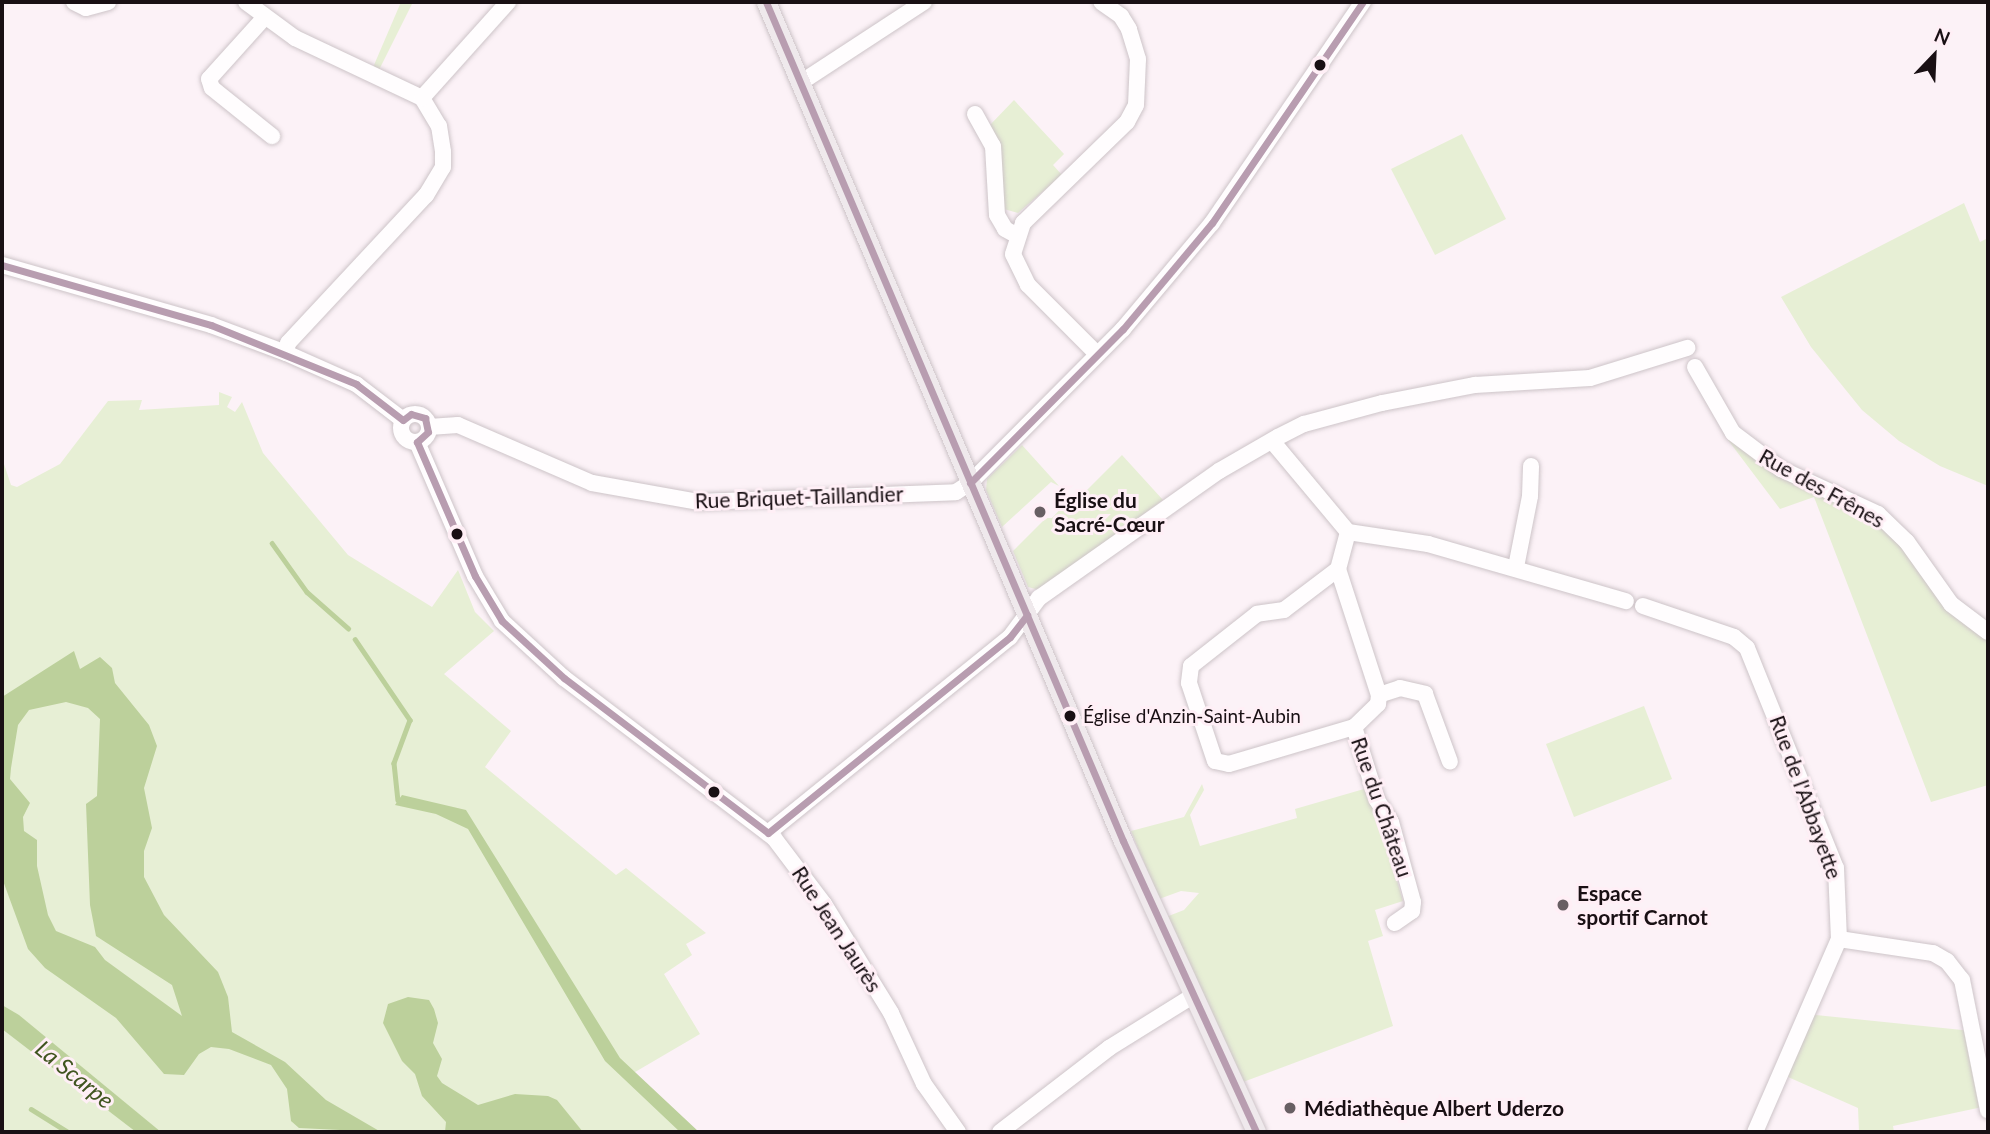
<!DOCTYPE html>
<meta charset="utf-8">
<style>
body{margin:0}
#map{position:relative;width:1990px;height:1134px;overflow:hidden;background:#fcf2f7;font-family:Lato,sans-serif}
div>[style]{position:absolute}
.green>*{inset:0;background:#e7efd5}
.water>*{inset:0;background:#bcd09b}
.stream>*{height:4.5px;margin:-2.25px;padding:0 2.25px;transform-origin:2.25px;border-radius:2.25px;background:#bcd09b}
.roads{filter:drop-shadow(0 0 2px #cdc4c8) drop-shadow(0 0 2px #cdc4c8)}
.minor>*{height:16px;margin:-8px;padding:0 8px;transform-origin:8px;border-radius:8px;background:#fffdfe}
.minor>.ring{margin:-8px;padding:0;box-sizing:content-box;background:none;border:16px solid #fffdfe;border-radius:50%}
.major>*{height:19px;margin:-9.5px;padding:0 9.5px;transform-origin:9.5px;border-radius:9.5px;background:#efe9ec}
.bus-1>*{height:7px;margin:-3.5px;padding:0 3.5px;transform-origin:3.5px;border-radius:3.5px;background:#b89db0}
.dots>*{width:19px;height:19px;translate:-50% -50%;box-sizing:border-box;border:4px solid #ffeff6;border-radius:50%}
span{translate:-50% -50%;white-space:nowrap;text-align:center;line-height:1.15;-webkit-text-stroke:6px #ffeff6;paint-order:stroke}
.bus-label{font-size:19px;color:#191014}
.left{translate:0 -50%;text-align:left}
.street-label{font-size:21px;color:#191014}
.poi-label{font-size:21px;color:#191014;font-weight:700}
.water-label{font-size:23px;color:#40551f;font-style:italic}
.frame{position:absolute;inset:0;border:4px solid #191014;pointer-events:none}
.north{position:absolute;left:1899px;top:21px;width:70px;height:70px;-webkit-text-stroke:5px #ffeff6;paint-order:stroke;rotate:23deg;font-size:19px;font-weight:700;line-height:28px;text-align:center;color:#191014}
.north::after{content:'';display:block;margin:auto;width:24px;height:32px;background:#191014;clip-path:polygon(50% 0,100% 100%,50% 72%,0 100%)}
</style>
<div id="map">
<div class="green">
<div style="clip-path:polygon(401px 2px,413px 2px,377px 74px,371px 72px)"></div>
<div style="clip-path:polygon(1014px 100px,1064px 154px,1053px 165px,1062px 175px,1018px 213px,1004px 209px,990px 125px)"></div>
<div style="clip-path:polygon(1462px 134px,1506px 219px,1435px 255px,1391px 169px)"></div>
<div style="clip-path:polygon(1964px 203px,1980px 242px,1988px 238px,1988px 486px,1940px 466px,1899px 441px,1862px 410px,1811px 347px,1781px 297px)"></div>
<div style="clip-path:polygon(219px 392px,232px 397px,227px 407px,235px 412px,242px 402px,263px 453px,348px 555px,432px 607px,458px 570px,475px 612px,494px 631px,444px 674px,511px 731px,485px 767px,616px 875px,626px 868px,706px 933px,686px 944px,692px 955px,664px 974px,700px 1034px,630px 1075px,693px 1132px,2px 1132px,2px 458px,11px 485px,17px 487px,60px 464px,108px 401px,142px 400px,139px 410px,219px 405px)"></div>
<div style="clip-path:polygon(1733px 433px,1762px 458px,1860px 504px,1988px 632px,1988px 785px,1931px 802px,1814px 497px,1780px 509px,1728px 440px)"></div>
<div style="clip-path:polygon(1022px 445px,1059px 486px,1051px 482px,1002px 527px,986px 490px,987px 479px)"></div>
<div style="clip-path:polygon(1122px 455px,1163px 500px,1039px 590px,1028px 587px,1013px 551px,1046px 518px,1052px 518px,1064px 505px,1068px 509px)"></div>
<div style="clip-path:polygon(1644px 706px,1672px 779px,1574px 817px,1546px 744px)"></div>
<div style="clip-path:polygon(1202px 784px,1204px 790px,1190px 815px,1200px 846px,1297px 818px,1295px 809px,1364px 789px,1379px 819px,1403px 901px,1375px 910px,1383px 936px,1368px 941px,1393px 1026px,1243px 1082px,1166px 917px,1184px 910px,1199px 893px,1181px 891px,1159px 899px,1131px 831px,1184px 817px)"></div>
<div style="clip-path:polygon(1806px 1014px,1972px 1031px,1987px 1106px,1893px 1126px,1894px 1132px,1859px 1132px,1858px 1108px,1779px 1073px)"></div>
</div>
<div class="water">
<div style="clip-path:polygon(evenodd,74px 651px,80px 669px,100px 657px,112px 668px,115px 683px,149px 725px,157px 746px,144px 788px,152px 828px,144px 851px,144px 877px,164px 915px,218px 972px,228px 997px,232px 1032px,285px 1062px,326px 1100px,381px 1132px,299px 1128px,291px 1121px,287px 1089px,271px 1065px,229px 1049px,211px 1047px,199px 1054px,184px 1075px,164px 1074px,116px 1018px,45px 968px,28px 949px,2px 878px,2px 697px,74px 651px,66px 702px,88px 708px,100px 719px,97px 796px,86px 804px,90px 905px,96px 936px,172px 985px,182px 1016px,105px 960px,95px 947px,56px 931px,48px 915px,37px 866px,37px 840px,24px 831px,23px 817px,30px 803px,10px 779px,11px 768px,18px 725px,29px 710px,66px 702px)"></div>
<div style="clip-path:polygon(402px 795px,466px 810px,620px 1058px,699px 1132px,680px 1132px,605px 1061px,468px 829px,436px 814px,395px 805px)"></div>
<div style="clip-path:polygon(408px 997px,429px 1000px,434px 1009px,438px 1023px,433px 1043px,442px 1059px,437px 1076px,442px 1083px,478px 1105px,515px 1094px,548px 1096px,557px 1100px,583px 1132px,445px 1132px,446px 1122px,422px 1096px,415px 1074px,402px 1061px,383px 1023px,388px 1004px)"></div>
<div style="clip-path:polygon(2px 1005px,19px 1015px,161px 1132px,136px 1132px,2px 1029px)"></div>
</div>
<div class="stream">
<div style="left:272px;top:543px;width:60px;rotate:54.5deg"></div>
<div style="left:307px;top:592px;width:55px;rotate:41.3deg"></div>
<div style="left:355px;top:639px;width:98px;rotate:55.8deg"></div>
<div style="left:410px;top:720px;width:46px;rotate:110.4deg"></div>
<div style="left:394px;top:763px;width:37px;rotate:84deg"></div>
<div style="left:398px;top:800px;width:7px;rotate:8deg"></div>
<div style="left:31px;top:1109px;width:44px;rotate:31.9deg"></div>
</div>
<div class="roads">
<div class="minor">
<div style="left:74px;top:2px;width:13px;rotate:27deg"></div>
<div style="left:86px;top:8px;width:23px;rotate:-15deg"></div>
<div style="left:246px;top:2px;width:61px;rotate:36.3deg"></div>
<div style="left:295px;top:38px;width:140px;rotate:25.3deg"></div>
<div style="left:422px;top:98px;width:33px;rotate:59deg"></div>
<div style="left:439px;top:126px;width:26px;rotate:81deg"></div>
<div style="left:443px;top:152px;width:15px;rotate:90deg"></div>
<div style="left:443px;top:167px;width:33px;rotate:121deg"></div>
<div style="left:426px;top:195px;width:202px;rotate:133deg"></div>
<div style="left:288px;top:343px;width:10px;rotate:101deg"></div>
<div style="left:264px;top:18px;width:82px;rotate:132deg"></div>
<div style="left:209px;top:79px;width:9px;rotate:72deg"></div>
<div style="left:212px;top:88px;width:77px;rotate:38.7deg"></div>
<div style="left:800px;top:83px;width:148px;rotate:-33.2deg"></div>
<div style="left:422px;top:98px;width:129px;rotate:-48.1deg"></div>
<div style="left:975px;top:114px;width:37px;rotate:61deg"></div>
<div style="left:993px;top:146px;width:69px;rotate:86.7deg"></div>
<div style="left:997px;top:215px;width:16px;rotate:60deg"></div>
<div style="left:1005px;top:229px;width:13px;rotate:29deg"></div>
<div style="left:2px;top:265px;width:217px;rotate:16deg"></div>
<div style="left:211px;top:325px;width:80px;rotate:20.5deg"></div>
<div style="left:286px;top:353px;width:77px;rotate:23.9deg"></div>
<div style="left:356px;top:384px;width:59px;rotate:37.5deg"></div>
<div style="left:1097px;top:354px;width:98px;rotate:-135deg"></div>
<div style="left:1028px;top:285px;width:34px;rotate:-116deg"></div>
<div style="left:1013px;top:254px;width:33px;rotate:-72deg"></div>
<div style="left:1023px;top:223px;width:145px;rotate:-44.2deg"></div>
<div style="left:1127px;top:122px;width:19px;rotate:-62deg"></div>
<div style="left:1136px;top:105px;width:46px;rotate:-87.5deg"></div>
<div style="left:1138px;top:59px;width:31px;rotate:-107deg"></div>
<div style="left:1129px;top:29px;width:15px;rotate:-122deg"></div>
<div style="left:1121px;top:16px;width:24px;rotate:-145deg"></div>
<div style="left:1695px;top:367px;width:76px;rotate:60.1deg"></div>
<div style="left:1733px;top:433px;width:60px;rotate:36.9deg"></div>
<div style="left:1781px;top:469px;width:107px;rotate:24.9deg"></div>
<div style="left:1878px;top:514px;width:40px;rotate:44deg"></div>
<div style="left:1907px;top:542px;width:76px;rotate:54.6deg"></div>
<div style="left:1951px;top:604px;width:46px;rotate:37.1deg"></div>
<div class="ring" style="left:401px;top:414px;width:12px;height:12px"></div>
<div style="left:429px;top:427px;width:29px;rotate:-4deg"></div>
<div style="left:458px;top:425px;width:146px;rotate:23.4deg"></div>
<div style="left:592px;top:483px;width:109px;rotate:10.1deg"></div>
<div style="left:699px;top:502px;width:257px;rotate:-2.2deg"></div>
<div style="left:956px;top:492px;width:17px;rotate:-33deg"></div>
<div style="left:970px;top:483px;width:217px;rotate:-45.2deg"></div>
<div style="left:1123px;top:329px;width:138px;rotate:-50deg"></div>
<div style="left:1212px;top:223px;width:268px;rotate:-55.7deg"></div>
<div style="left:1272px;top:441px;width:119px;rotate:50.1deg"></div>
<div style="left:1348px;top:532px;width:81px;rotate:8.5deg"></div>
<div style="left:1428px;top:544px;width:206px;rotate:16.1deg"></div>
<div style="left:417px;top:442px;width:146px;rotate:66.6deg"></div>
<div style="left:475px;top:576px;width:52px;rotate:59deg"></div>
<div style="left:502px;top:621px;width:84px;rotate:42.6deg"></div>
<div style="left:564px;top:678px;width:264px;rotate:37.3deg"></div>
<div style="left:774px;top:838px;width:83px;rotate:52.9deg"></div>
<div style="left:824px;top:904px;width:128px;rotate:58.4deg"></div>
<div style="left:891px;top:1013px;width:78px;rotate:65.1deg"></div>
<div style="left:924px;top:1084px;width:59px;rotate:54.7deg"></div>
<div style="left:1348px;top:532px;width:38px;rotate:105deg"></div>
<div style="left:1338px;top:569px;width:133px;rotate:72deg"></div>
<div style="left:1379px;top:695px;width:9px;rotate:96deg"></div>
<div style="left:1378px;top:704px;width:33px;rotate:136deg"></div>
<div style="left:1354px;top:727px;width:77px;rotate:72.5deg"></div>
<div style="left:1377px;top:800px;width:26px;rotate:58deg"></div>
<div style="left:1391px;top:822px;width:83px;rotate:74.6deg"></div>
<div style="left:1413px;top:902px;width:9px;rotate:96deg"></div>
<div style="left:1412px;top:911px;width:21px;rotate:145deg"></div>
<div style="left:1516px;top:567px;width:72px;rotate:-78.8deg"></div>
<div style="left:1530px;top:496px;width:30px;rotate:-88deg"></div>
<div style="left:1338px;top:569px;width:68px;rotate:142.8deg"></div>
<div style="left:1284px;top:610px;width:27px;rotate:172deg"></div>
<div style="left:1257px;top:614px;width:84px;rotate:141.8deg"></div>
<div style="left:1191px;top:666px;width:17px;rotate:97deg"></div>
<div style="left:1189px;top:683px;width:82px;rotate:71.6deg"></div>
<div style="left:1215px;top:761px;width:14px;rotate:12deg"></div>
<div style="left:1229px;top:764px;width:130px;rotate:-16.5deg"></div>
<div style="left:1643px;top:606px;width:96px;rotate:18.8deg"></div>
<div style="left:1734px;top:637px;width:17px;rotate:40deg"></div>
<div style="left:1747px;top:648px;width:237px;rotate:68deg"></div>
<div style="left:1836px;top:868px;width:71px;rotate:87.6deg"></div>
<div style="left:1839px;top:939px;width:210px;rotate:113.5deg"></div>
<div style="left:1379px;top:695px;width:22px;rotate:-18deg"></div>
<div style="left:1400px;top:688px;width:26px;rotate:13deg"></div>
<div style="left:1425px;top:694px;width:72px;rotate:69.8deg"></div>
<div style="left:768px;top:833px;width:311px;rotate:-39deg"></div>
<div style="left:1010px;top:637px;width:49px;rotate:-53.4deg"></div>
<div style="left:1039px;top:598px;width:220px;rotate:-35.2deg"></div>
<div style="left:1219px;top:471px;width:68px;rotate:-30deg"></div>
<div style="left:1278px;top:437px;width:29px;rotate:-27deg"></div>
<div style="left:1304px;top:424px;width:81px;rotate:-15.1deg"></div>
<div style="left:1382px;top:403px;width:95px;rotate:-11deg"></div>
<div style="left:1475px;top:385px;width:115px;rotate:-3.5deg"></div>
<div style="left:1590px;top:378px;width:102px;rotate:-17.2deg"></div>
<div style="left:1839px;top:939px;width:95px;rotate:8.5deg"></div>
<div style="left:1933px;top:953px;width:16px;rotate:30deg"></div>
<div style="left:1947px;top:961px;width:24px;rotate:52deg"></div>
<div style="left:1962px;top:980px;width:133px;rotate:78.7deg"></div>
<div style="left:1000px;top:1132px;width:138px;rotate:-37.6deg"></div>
<div style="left:1109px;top:1048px;width:97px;rotate:-31.9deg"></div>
</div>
<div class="major">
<div style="left:766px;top:2px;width:912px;rotate:66.95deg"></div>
<div style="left:1123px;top:841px;width:320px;rotate:65.4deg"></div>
</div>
</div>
<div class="bus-1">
<div style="left:766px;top:2px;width:912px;rotate:66.95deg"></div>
<div style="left:1123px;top:841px;width:320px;rotate:65.4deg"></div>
<div style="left:2px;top:265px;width:217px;rotate:16deg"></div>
<div style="left:211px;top:325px;width:157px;rotate:22.1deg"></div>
<div style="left:356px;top:384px;width:59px;rotate:37.5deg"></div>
<div style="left:403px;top:420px;width:10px;rotate:-37deg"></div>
<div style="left:411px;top:414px;width:15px;rotate:16deg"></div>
<div style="left:425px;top:418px;width:14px;rotate:78deg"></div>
<div style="left:428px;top:432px;width:15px;rotate:138deg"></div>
<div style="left:417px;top:442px;width:146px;rotate:66.6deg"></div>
<div style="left:475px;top:576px;width:52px;rotate:59deg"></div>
<div style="left:502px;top:621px;width:84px;rotate:42.6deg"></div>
<div style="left:564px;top:678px;width:256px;rotate:37.2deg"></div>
<div style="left:768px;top:833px;width:311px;rotate:-39deg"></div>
<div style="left:1010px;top:637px;width:28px;rotate:-52deg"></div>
<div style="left:970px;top:483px;width:217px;rotate:-45.2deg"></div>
<div style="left:1123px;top:329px;width:138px;rotate:-50deg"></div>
<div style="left:1212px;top:223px;width:268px;rotate:-55.7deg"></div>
</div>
<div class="dots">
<div style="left:1320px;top:65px;background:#191014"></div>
<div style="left:1040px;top:512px;background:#685f63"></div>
<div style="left:457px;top:534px;background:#191014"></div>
<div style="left:1070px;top:716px;background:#191014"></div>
<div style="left:714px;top:792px;background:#191014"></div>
<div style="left:1563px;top:905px;background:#685f63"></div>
<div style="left:1290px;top:1108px;background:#685f63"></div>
</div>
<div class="bus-label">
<span class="left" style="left:1083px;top:716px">Église d'Anzin-Saint-Aubin</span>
</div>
<div class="street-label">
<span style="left:1822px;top:488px;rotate:29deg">Rue des Frênes</span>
<span style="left:799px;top:497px;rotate:-2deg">Rue Briquet-Taillandier</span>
<span style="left:1806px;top:797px;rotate:70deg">Rue de l'Abbayette</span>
<span style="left:1382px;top:807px;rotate:71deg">Rue du Château</span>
<span style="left:837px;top:929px;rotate:57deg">Rue Jean Jaurès</span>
</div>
<div class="poi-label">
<span class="left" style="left:1054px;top:512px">Église du<br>Sacré-Cœur</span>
<span class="left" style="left:1577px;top:905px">Espace<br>sportif Carnot</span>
<span class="left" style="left:1304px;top:1108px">Médiathèque Albert Uderzo</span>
</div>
<div class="water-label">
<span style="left:75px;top:1074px;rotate:39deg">La Scarpe</span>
</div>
<div class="frame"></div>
<div class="north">N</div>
</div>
